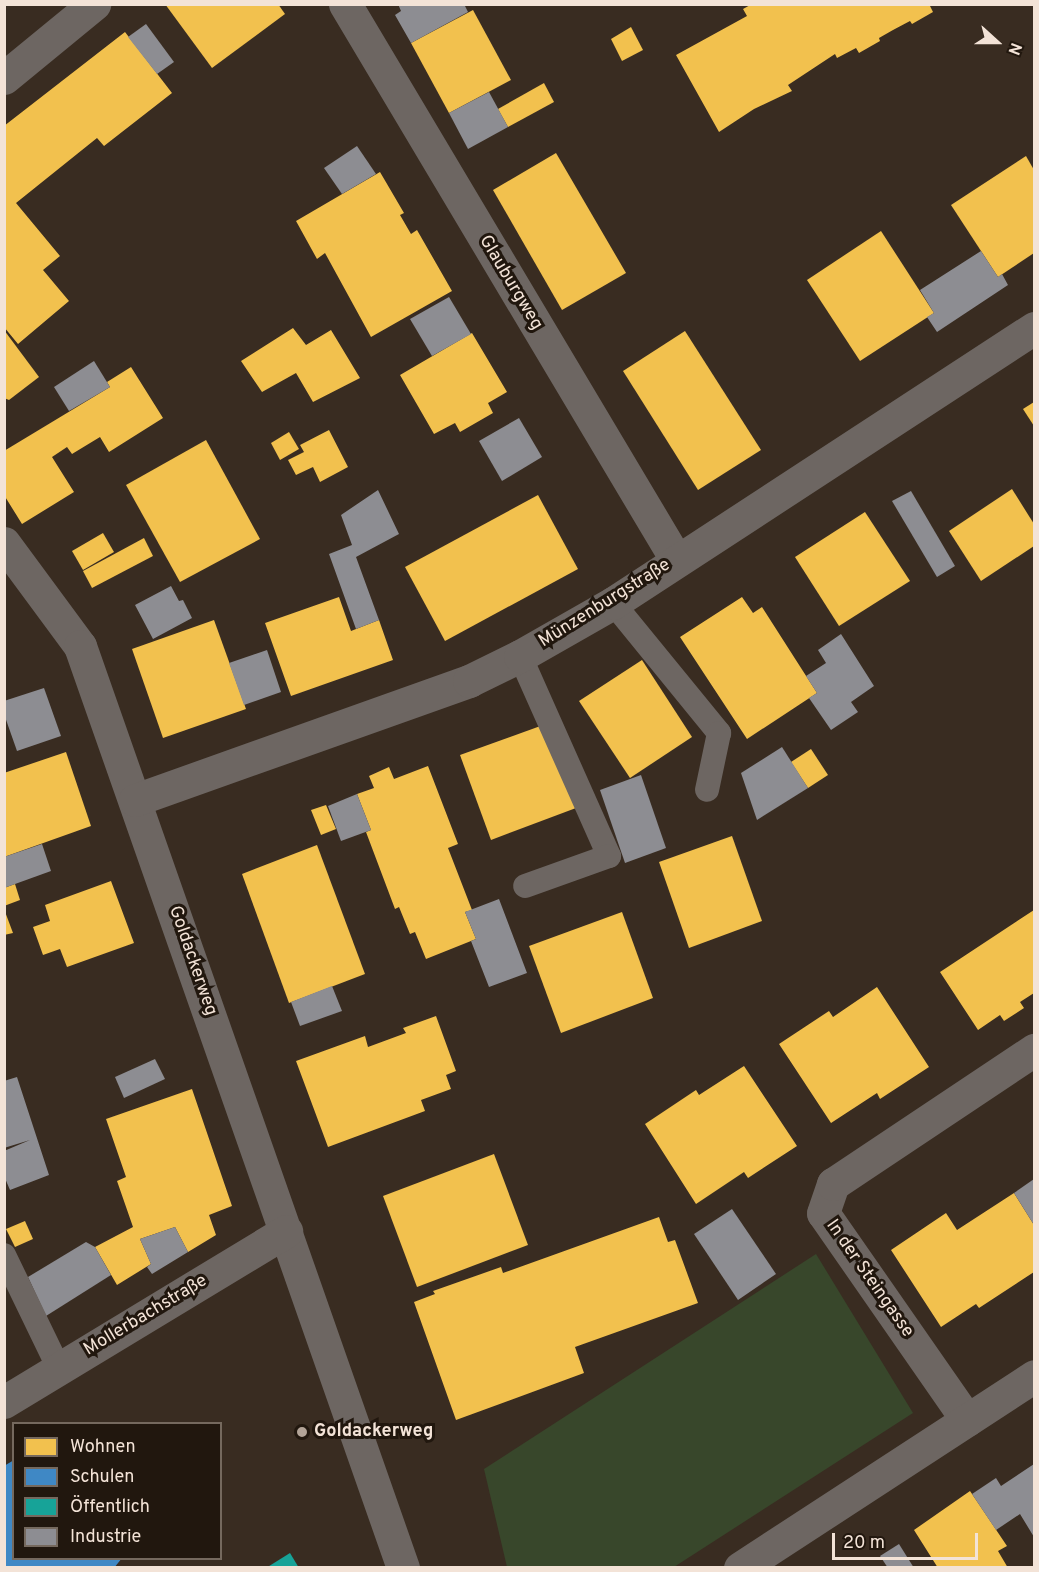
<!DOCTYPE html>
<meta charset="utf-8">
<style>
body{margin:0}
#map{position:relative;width:1039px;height:1572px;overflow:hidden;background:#392c21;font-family:Overpass,sans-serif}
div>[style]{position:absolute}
.green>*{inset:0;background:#38472b}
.homes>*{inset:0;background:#f2c14e}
.schools>*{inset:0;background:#3f88c5}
.public>*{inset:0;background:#17a398}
.industry>*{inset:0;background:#8d8d92}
.service>*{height:24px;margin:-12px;padding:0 12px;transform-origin:12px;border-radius:12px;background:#6d6662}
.minor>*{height:33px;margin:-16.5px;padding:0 16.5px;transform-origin:16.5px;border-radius:16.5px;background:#6d6662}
.dots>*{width:16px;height:16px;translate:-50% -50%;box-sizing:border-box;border:3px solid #21170e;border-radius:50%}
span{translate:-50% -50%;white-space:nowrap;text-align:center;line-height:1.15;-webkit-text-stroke:6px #21170e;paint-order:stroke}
.street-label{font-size:18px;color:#f3e3d7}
.poi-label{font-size:18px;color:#f3e3d7;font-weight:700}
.left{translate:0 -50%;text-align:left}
.frame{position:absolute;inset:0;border:6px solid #f3e3d7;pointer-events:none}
.legend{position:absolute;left:12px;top:1422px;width:210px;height:138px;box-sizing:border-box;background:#21170e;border:2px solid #75695e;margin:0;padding:8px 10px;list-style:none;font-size:18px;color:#f3e3d7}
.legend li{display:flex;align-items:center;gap:12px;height:30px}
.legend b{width:30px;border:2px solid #75695e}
.north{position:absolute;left:967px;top:12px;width:60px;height:60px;-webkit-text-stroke:4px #21170e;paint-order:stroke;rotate:111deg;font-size:16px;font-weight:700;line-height:24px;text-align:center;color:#f3e3d7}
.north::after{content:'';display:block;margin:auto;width:21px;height:27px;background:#f3e3d7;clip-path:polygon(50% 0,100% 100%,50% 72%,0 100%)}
.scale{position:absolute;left:832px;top:1533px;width:146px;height:27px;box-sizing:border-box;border:3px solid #f3e3d7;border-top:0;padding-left:8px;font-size:18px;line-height:21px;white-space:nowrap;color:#f3e3d7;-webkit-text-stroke:4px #21170e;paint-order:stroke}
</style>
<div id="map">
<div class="green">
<div style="clip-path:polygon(816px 1254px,913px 1413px,674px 1567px,507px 1567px,484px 1469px)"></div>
</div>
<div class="homes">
<div style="clip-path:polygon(165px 4px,278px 4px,285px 14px,212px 68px)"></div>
<div style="clip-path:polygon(752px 4px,929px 4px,933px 12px,912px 24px,910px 21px,893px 30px,879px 38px,880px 41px,859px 53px,856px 48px,837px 58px,835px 54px,788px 85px,792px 91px,754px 109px,719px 132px,676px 55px,747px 16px,743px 9px)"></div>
<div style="clip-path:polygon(473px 10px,511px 80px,449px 113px,411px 43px)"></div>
<div style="clip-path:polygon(631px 27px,643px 50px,622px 61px,611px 39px)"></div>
<div style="clip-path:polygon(125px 32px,172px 93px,104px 146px,97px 138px,16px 203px,60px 256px,43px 270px,69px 301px,18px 344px,4px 327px,4px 126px)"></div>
<div style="clip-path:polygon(544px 83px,554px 102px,508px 127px,498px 109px)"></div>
<div style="clip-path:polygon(556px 153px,626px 273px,562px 310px,493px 190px)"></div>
<div style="clip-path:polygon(1026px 156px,1034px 170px,1034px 253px,998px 277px,951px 205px)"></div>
<div style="clip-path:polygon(380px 172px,404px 213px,400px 215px,411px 234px,417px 230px,452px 291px,371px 337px,325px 253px,317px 259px,296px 221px)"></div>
<div style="clip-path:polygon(881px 231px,934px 313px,860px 361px,807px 280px)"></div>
<div style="clip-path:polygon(293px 328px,306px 345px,331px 330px,360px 378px,313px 402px,296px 373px,262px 392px,241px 361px)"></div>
<div style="clip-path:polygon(4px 330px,39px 377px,9px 400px,4px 398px)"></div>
<div style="clip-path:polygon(685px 331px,761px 450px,698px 490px,623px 371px)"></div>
<div style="clip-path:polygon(472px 333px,507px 392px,488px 403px,493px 413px,460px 432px,455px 423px,434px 434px,400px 375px)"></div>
<div style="clip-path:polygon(131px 367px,163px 418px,109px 452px,100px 437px,72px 454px,67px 447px,52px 457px,74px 492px,22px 524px,4px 495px,4px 451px,110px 387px,107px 382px)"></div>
<div style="clip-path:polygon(1034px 402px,1034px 426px,1023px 409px)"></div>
<div style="clip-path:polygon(329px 430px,348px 467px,320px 482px,313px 467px,296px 475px,288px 460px,304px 452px,300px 445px)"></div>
<div style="clip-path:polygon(289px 432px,299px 449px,280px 460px,271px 443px)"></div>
<div style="clip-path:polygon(206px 440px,260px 539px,180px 582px,126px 485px)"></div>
<div style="clip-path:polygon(1012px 489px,1034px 524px,1034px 546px,981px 581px,949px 531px)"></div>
<div style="clip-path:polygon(538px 495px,578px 569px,445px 641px,405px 567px)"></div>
<div style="clip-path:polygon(865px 512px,910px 581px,839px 626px,795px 557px)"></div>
<div style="clip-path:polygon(103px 533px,114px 552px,83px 570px,72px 551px)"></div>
<div style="clip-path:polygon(144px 538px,153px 556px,92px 588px,83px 571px)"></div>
<div style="clip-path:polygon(339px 597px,351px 631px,379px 620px,393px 660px,291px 696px,265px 623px)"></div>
<div style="clip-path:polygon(742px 597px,753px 613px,762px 607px,817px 693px,747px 739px,680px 637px)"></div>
<div style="clip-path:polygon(214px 620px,246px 709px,163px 738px,132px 649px)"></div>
<div style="clip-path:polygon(642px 660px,692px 737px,630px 778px,579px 701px)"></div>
<div style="clip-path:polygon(546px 724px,576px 808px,491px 840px,460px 755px)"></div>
<div style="clip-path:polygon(811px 749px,828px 775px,808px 788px,791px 762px)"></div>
<div style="clip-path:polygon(66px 752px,91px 826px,4px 857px,4px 773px)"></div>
<div style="clip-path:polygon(428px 766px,458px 844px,448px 848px,472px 910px,465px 912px,476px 939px,426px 959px,415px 932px,410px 934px,399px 907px,395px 909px,366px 832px,371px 830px,357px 794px,374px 788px,369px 776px,389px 767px,394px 779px)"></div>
<div style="clip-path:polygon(326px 805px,336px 829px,321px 835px,311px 810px)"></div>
<div style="clip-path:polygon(732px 836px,762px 921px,689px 948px,659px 862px)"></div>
<div style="clip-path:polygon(317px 845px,365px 974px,289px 1003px,242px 874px)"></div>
<div style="clip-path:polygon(111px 881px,134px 943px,67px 967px,60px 949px,43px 955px,33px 927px,50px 921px,45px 905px)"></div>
<div style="clip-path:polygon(15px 884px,20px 900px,4px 906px,4px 888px)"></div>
<div style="clip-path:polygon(4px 909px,13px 933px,4px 935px)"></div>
<div style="clip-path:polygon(1034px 910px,1034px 993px,1020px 1002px,1024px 1008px,1004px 1021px,1000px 1015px,978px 1030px,940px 972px)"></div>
<div style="clip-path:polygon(622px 912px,653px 998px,561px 1033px,529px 946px)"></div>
<div style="clip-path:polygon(877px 987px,929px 1067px,880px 1099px,877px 1093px,831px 1123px,779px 1044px,829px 1011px,833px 1017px)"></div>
<div style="clip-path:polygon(436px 1016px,456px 1071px,446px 1075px,451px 1089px,421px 1100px,425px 1111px,328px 1147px,296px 1061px,365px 1036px,368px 1047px,406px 1033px,403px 1028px)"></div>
<div style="clip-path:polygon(744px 1066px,797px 1146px,748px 1178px,744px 1172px,696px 1204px,645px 1124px,696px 1090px,699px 1095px)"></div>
<div style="clip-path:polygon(192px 1089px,232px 1206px,209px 1215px,216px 1235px,188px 1252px,175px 1227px,140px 1239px,151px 1264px,117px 1285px,95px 1247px,133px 1227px,117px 1181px,126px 1177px,106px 1119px)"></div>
<div style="clip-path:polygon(494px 1154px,528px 1245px,417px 1287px,383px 1196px)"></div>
<div style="clip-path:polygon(1014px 1193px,1034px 1225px,1034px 1272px,979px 1308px,976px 1304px,941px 1327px,891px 1250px,946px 1213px,957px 1230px)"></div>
<div style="clip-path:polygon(659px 1217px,668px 1242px,675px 1240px,698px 1303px,575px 1347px,584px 1373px,456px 1420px,414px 1302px,435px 1294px,433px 1291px,501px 1267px,503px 1273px)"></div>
<div style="clip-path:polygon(25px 1221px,33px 1239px,15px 1247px,6px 1229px)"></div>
<div style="clip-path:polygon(970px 1491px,1007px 1546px,998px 1551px,1008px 1568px,938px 1568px,914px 1530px)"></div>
</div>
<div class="schools">
<div style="clip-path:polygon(14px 1460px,14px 1558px,122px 1558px,114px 1568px,4px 1568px,4px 1466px)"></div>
</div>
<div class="public">
<div style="clip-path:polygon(290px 1553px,299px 1568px,266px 1568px)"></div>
</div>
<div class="industry">
<div style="clip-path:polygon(398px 4px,464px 4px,468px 12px,411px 43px,395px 15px,401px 11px)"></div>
<div style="clip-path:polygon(146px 24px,174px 62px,157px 74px,128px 37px)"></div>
<div style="clip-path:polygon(489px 92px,508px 127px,468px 149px,449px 113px)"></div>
<div style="clip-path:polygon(357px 146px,376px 174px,342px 194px,324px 168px)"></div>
<div style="clip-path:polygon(981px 251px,998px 277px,1002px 274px,1008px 285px,937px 332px,927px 317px,934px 313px,920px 290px)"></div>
<div style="clip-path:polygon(449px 297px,471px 334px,432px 356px,410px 319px)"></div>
<div style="clip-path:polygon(94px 361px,110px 387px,69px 411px,54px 387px)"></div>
<div style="clip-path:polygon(519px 418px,542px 457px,502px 481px,479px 441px)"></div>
<div style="clip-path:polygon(378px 490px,399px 534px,356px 557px,379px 620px,356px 629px,329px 554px,352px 545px,341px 515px)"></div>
<div style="clip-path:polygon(911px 491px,955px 566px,937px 577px,892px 501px)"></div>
<div style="clip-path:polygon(171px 586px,179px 601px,183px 600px,192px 618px,153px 639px,135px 605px)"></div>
<div style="clip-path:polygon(841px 634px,874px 686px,851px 702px,858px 712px,831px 730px,809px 698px,817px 693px,806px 676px,826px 663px,818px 650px)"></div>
<div style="clip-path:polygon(267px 650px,281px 692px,244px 705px,229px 663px)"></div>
<div style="clip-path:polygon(44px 688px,61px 736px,17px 751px,4px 714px,4px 701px)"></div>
<div style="clip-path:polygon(782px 747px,808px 788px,757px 820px,741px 773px)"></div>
<div style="clip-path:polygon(641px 775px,666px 848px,625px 863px,600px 790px)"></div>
<div style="clip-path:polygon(357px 794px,371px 830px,341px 841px,328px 806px)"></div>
<div style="clip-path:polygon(42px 844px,51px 871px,4px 888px,4px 857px)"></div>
<div style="clip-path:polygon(499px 899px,527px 973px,489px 987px,471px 941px,476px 939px,465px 912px)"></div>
<div style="clip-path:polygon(332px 986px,342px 1011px,300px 1026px,291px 1002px)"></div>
<div style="clip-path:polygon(155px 1059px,165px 1079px,124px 1098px,115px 1077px)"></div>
<div style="clip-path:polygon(17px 1077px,49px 1175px,10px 1190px,4px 1176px,4px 1151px,30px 1140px,4px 1148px,4px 1081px)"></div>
<div style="clip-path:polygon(1034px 1179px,1034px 1225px,1014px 1193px)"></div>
<div style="clip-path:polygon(732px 1209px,776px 1274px,738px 1300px,694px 1234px)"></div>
<div style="clip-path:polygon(175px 1227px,188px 1252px,152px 1274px,147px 1267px,151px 1264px,140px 1239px)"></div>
<div style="clip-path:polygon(86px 1242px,95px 1247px,111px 1275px,46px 1316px,28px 1277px)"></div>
<div style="clip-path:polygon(1034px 1464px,1034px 1537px,1020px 1514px,996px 1530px,972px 1494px,996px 1478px,1001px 1486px)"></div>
<div style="clip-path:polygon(899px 1544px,914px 1568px,888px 1568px,880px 1556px)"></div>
</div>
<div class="service">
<div style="left:613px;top:603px;width:168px;rotate:50.8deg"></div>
<div style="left:719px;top:733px;width:58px;rotate:101.9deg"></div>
<div style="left:520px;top:656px;width:219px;rotate:66deg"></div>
<div style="left:609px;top:856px;width:89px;rotate:160.3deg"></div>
<div style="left:4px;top:1255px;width:127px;rotate:64.2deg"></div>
</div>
<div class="minor">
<div style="left:345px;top:4px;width:648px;rotate:59.2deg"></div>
<div style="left:4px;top:78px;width:117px;rotate:-39.4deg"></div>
<div style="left:4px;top:543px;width:128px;rotate:53.6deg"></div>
<div style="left:80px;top:646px;width:977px;rotate:70.69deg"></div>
<div style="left:135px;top:800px;width:355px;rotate:-19.6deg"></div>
<div style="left:469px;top:681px;width:57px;rotate:-26.1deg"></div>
<div style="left:520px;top:656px;width:107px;rotate:-29.7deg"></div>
<div style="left:613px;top:603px;width:503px;rotate:-33.15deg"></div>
<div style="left:4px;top:1402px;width:330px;rotate:-31.2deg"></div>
<div style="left:967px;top:1420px;width:252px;rotate:-124.8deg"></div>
<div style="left:823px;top:1213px;width:31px;rotate:-71deg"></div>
<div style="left:833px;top:1184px;width:242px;rotate:-33.7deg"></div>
<div style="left:740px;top:1568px;width:351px;rotate:-33.1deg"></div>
</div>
<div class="dots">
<div style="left:302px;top:1432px;background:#b2a397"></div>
</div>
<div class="street-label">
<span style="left:510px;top:283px;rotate:59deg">Glauburgweg</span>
<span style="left:605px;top:604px;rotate:-32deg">Münzenburgstraße</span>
<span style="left:192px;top:961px;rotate:71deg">Goldackerweg</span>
<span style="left:869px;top:1279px;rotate:55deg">In der Steingasse</span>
<span style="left:146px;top:1316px;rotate:-31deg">Mollerbachstraße</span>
</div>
<div class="poi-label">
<span class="left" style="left:314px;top:1432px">Goldackerweg</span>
</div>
<div class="frame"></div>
<ul class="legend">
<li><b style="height:16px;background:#f2c14e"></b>Wohnen</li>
<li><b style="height:16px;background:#3f88c5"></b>Schulen</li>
<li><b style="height:16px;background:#17a398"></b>Öffentlich</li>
<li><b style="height:16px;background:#8d8d92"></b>Industrie</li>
</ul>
<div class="north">N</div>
<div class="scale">20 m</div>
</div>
